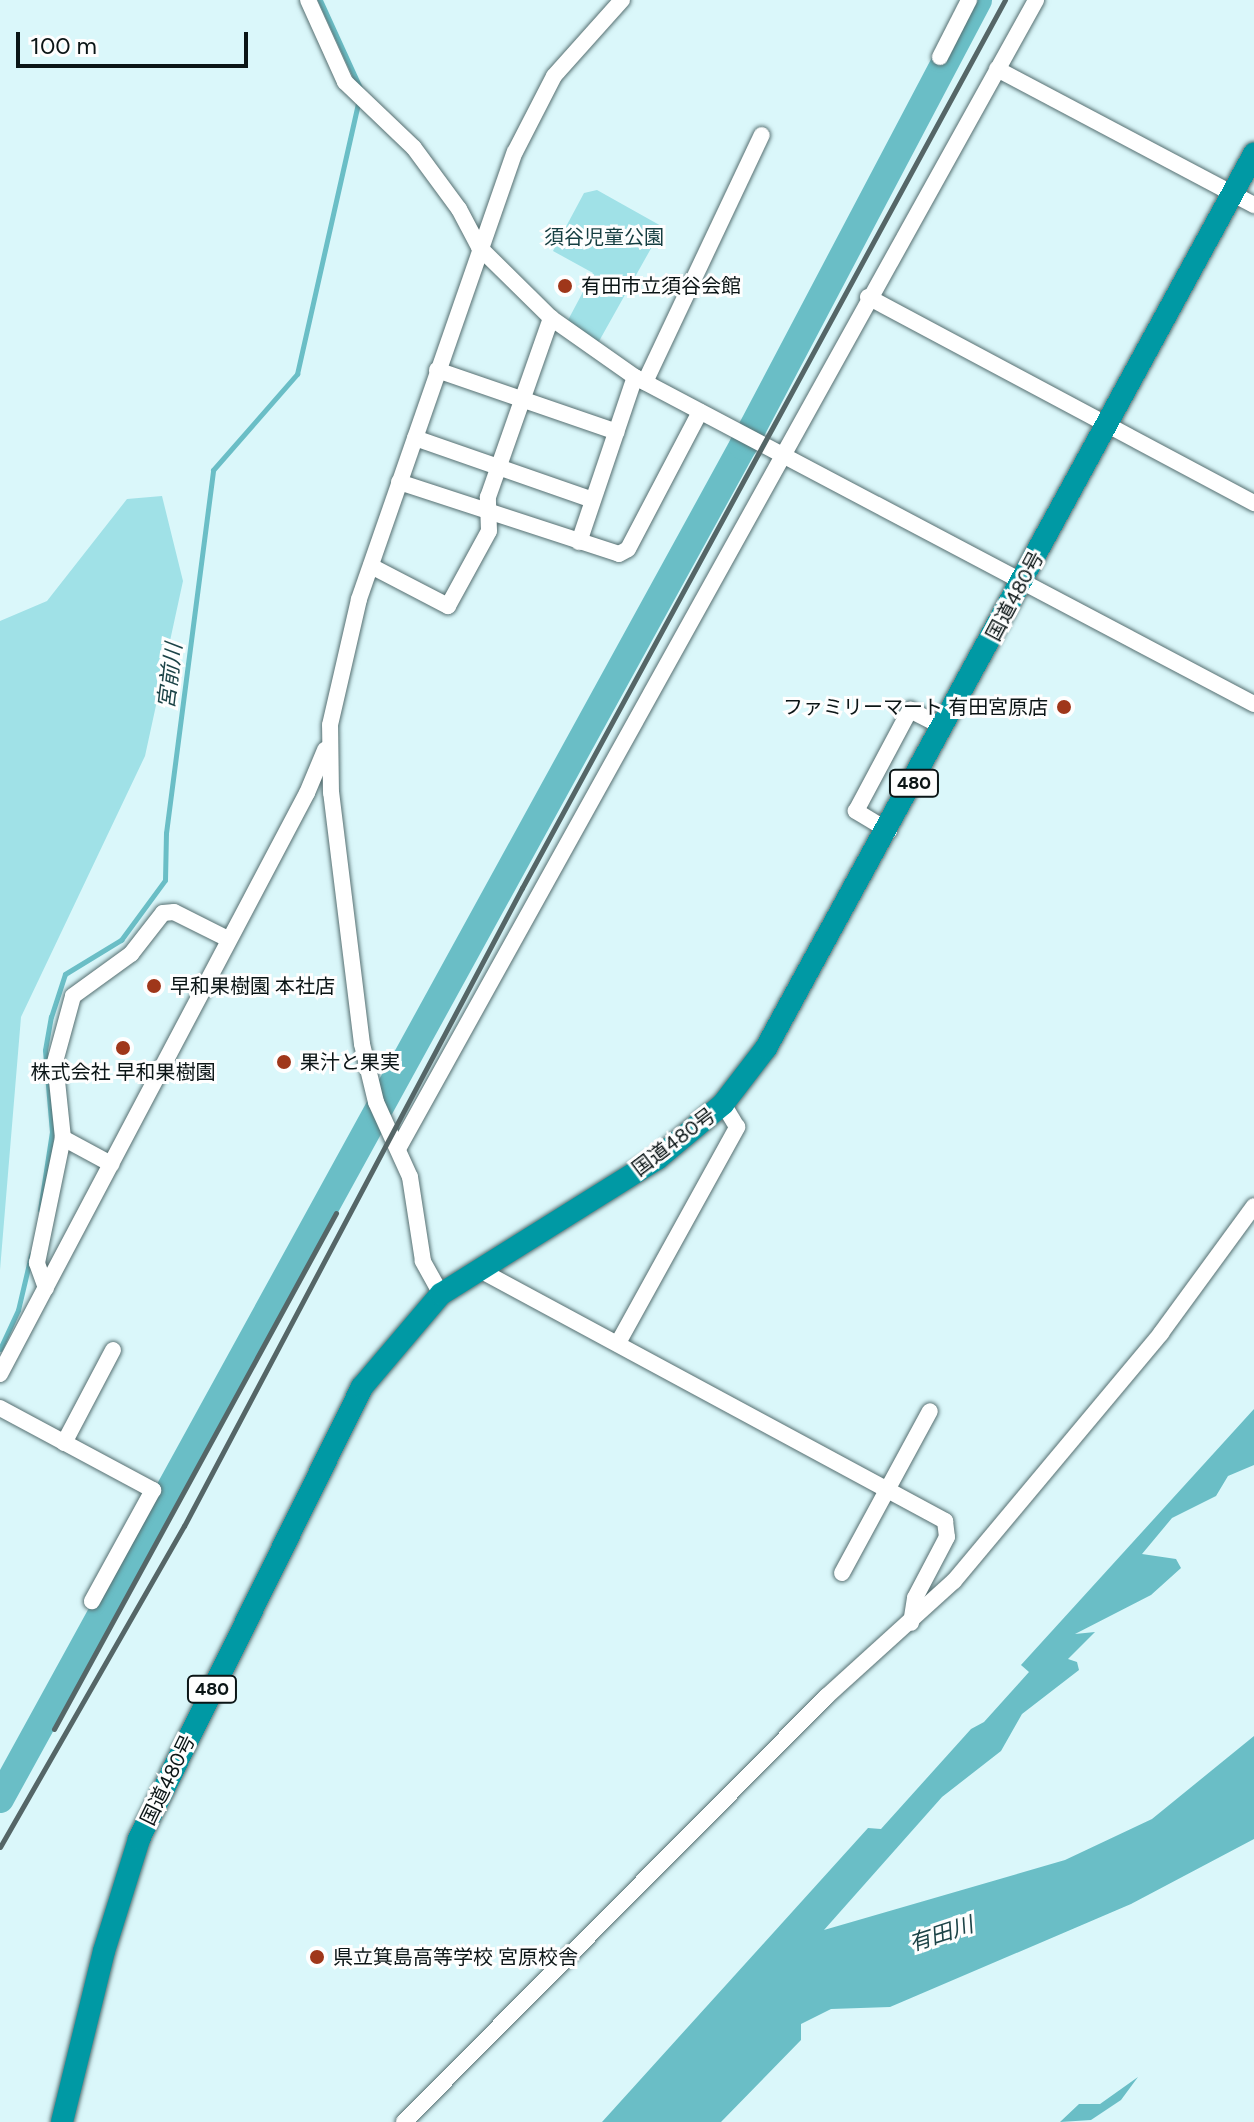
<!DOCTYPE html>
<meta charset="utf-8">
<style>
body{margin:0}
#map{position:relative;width:1254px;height:2122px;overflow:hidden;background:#daf7fa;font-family:Figtree,"Noto Sans JP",sans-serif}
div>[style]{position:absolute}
.green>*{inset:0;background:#a0e1e7}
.water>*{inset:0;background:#6abec6}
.stream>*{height:5px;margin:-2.5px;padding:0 2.5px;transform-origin:2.5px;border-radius:2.5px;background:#6abec6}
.river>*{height:28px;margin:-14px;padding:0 14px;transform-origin:14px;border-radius:14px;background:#6abec6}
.roads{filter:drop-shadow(0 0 2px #566f71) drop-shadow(0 0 2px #566f71)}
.minor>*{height:16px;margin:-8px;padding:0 8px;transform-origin:8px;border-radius:8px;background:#fff}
.highway>*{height:22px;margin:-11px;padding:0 11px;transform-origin:11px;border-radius:11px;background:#0099a4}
.rail>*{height:5px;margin:-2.5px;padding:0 2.5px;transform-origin:2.5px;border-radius:2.5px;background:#556667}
.dots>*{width:22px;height:22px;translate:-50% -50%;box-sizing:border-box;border:4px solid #fefefe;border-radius:50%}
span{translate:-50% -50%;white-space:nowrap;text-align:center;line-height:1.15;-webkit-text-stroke:6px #fefefe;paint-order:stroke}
.shield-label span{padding:2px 6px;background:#fefefe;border:2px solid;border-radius:6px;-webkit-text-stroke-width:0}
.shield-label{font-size:18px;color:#0b1516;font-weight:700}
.park-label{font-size:20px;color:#153e41}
.poi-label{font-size:20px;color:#0b1516}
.left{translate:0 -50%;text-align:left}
.right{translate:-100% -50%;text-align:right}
.street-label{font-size:20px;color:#0b1516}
.water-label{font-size:22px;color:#1d4448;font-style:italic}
.scale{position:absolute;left:16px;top:32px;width:232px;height:36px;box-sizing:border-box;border:4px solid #0b1516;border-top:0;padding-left:10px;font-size:24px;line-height:28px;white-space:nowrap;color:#0b1516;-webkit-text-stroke:6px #fefefe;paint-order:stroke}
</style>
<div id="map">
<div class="green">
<div style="clip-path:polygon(597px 190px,663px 227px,598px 343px,567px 322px,593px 273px,553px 251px,584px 193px)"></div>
<div style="clip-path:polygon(162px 496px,183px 581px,145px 756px,21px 1017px,0 1270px,0 621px,47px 601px,127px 499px)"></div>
</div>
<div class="water">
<div style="clip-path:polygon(1254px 1409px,1254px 1465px,1228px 1476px,1216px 1496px,1172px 1518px,1142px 1554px,1176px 1559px,1181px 1568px,1151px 1595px,1075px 1634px,1095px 1632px,1068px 1659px,1077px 1662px,1079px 1670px,1022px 1714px,1001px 1751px,942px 1797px,824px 1930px,1065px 1860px,1152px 1819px,1254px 1736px,1254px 1839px,1131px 1904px,890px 2007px,831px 2009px,801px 2024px,801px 2040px,721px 2122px,602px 2122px,868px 1828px,881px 1829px,971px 1729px,984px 1722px,1029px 1672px,1021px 1665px)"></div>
<div style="clip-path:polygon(1138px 2077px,1121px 2100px,1091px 2120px,1060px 2122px,1079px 2104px,1100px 2104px)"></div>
</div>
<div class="stream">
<div style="left:320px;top:0;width:99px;rotate:65.5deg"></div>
<div style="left:40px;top:1210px;width:79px;rotate:-81.3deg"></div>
<div style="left:52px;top:1132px;width:82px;rotate:-94.9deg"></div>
<div style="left:45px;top:1050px;width:34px;rotate:-80deg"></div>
<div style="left:51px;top:1017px;width:45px;rotate:-72deg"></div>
<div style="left:65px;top:974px;width:66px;rotate:-31.3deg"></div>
<div style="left:121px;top:940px;width:74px;rotate:-53.7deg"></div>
<div style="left:165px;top:880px;width:47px;rotate:-88.8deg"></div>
<div style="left:166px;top:833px;width:366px;rotate:-82.6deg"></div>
<div style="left:213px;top:470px;width:128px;rotate:-48.8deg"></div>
<div style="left:297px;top:374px;width:282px;rotate:-77.3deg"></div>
<div style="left:0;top:1349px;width:43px;rotate:-65.2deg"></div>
<div style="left:18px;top:1310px;width:57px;rotate:-76.7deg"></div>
</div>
<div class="river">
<div style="left:0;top:1799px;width:1544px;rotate:-61.23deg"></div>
<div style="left:743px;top:446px;width:504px;rotate:-62.21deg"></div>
</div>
<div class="roads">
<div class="minor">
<div style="left:308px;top:0;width:90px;rotate:65.7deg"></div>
<div style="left:345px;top:82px;width:95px;rotate:43.7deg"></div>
<div style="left:414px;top:148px;width:76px;rotate:53.6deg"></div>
<div style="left:459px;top:209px;width:43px;rotate:62.2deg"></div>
<div style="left:479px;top:247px;width:101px;rotate:44.6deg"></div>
<div style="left:551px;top:318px;width:103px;rotate:35.1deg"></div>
<div style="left:635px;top:377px;width:700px;rotate:27.85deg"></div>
<div style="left:940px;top:57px;width:64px;rotate:-63deg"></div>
<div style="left:997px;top:69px;width:291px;rotate:27.9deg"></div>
<div style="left:868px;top:297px;width:438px;rotate:28.1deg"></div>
<div style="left:437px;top:370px;width:190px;rotate:19deg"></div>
<div style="left:645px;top:382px;width:273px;rotate:-64.7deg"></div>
<div style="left:415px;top:438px;width:188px;rotate:19.2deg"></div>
<div style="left:399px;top:482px;width:231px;rotate:18.1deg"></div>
<div style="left:619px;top:554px;width:10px;rotate:-29deg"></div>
<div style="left:628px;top:549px;width:155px;rotate:-62.3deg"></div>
<div style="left:579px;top:542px;width:174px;rotate:-71.3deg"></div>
<div style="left:371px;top:566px;width:87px;rotate:27.5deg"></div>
<div style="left:448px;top:606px;width:85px;rotate:-61.3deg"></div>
<div style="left:489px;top:531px;width:34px;rotate:-92deg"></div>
<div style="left:488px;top:497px;width:190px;rotate:-70.6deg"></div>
<div style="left:889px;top:831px;width:39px;rotate:-149deg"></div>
<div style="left:856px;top:811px;width:115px;rotate:-61.9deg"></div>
<div style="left:910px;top:710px;width:38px;rotate:27deg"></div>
<div style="left:63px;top:1138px;width:55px;rotate:28.4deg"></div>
<div style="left:399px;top:1147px;width:1312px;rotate:-60.95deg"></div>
<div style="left:478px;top:1269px;width:531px;rotate:28.35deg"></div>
<div style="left:945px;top:1521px;width:16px;rotate:83deg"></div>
<div style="left:947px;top:1537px;width:69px;rotate:117.7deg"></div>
<div style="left:915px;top:1598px;width:25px;rotate:99deg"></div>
<div style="left:46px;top:1288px;width:27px;rotate:-110deg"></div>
<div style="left:37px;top:1263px;width:128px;rotate:-78.3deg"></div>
<div style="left:63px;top:1138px;width:76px;rotate:-96deg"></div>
<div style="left:55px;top:1062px;width:68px;rotate:-74.7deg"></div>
<div style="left:73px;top:996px;width:72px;rotate:-35.9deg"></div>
<div style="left:131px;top:954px;width:52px;rotate:-52deg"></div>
<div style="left:163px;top:913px;width:11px;rotate:-5deg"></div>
<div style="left:174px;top:912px;width:60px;rotate:26.6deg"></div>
<div style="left:441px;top:1294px;width:38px;rotate:-119deg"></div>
<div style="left:423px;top:1261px;width:85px;rotate:-98.8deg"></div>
<div style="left:410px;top:1177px;width:82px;rotate:-114.4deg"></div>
<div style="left:376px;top:1102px;width:60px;rotate:-103.6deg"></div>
<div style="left:362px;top:1044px;width:253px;rotate:-97deg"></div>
<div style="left:331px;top:793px;width:68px;rotate:-90.8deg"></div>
<div style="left:330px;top:725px;width:129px;rotate:-77deg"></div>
<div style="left:359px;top:599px;width:473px;rotate:-70.8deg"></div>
<div style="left:515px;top:152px;width:85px;rotate:-62.8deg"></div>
<div style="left:554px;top:76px;width:102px;rotate:-48.2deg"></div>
<div style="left:618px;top:1343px;width:247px;rotate:-61.1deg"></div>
<div style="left:737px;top:1127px;width:27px;rotate:-121deg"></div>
<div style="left:0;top:1374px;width:657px;rotate:-62.15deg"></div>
<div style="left:307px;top:793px;width:47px;rotate:-67.3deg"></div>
<div style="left:0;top:1408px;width:174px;rotate:28.2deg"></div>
<div style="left:153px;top:1490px;width:127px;rotate:118.8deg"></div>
<div style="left:64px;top:1443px;width:105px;rotate:-62.2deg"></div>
<div style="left:842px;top:1573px;width:184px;rotate:-61.5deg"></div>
<div style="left:404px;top:2122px;width:600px;rotate:-45.2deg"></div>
<div style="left:827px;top:1696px;width:171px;rotate:-42.2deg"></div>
<div style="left:954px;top:1581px;width:323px;rotate:-50.1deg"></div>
<div style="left:1161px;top:1333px;width:157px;rotate:-53.8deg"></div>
</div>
<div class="highway">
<div style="left:62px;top:2122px;width:176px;rotate:-76.2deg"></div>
<div style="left:104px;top:1951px;width:117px;rotate:-72.6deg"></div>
<div style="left:139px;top:1839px;width:504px;rotate:-63.74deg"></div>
<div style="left:362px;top:1387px;width:122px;rotate:-49.7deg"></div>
<div style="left:441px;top:1294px;width:255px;rotate:-32deg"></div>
<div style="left:657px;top:1159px;width:86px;rotate:-39.8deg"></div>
<div style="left:723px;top:1104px;width:71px;rotate:-52.5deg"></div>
<div style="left:766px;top:1048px;width:1019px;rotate:-61.37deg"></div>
</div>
</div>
<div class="rail">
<div style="left:54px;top:1729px;width:588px;rotate:-61.34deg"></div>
<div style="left:0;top:1847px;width:370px;rotate:-60.2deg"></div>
<div style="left:184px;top:1526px;width:722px;rotate:-62.09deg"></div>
<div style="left:522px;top:888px;width:1011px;rotate:-61.46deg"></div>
</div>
<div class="dots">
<div style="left:565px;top:286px;background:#9f371a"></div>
<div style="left:1064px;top:707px;background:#9f371a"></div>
<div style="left:154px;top:986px;background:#9f371a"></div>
<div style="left:123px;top:1048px;background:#9f371a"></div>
<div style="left:284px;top:1062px;background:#9f371a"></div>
<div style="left:317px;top:1957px;background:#9f371a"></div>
</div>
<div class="shield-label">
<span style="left:914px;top:783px">480</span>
<span style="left:212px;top:1689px">480</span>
</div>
<div class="park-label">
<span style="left:604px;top:237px">須谷児童公園</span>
</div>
<div class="poi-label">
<span class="left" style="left:581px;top:286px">有田市立須谷会館</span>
<span class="right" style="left:1048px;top:707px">ファミリーマート 有田宮原店</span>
<span class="left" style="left:170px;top:986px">早和果樹園 本社店</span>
<span class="left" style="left:300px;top:1062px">果汁と果実</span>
<span style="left:123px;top:1072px">株式会社 早和果樹園</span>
<span class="left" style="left:333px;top:1957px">県立箕島高等学校 宮原校舎</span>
</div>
<div class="street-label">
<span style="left:1015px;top:596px;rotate:-62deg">国道480号</span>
<span style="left:674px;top:1142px;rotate:-37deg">国道480号</span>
<span style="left:168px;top:1780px;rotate:-64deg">国道480号</span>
</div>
<div class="water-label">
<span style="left:170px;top:676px;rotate:-83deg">宮前川</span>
<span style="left:941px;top:1934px;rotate:-18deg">有田川</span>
</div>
<div class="scale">100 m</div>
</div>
